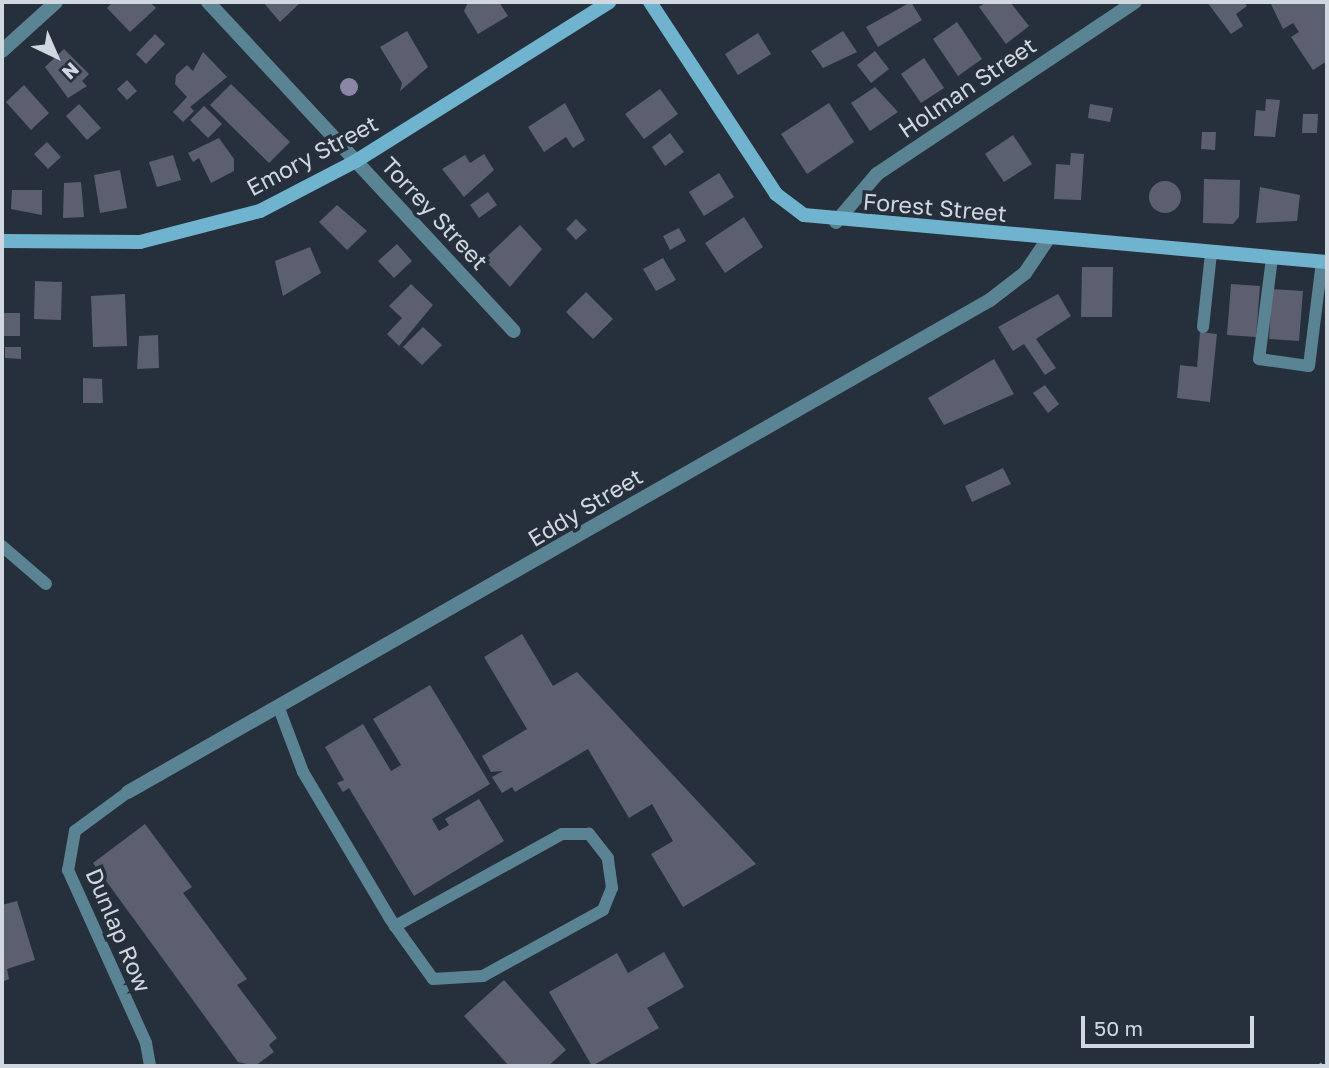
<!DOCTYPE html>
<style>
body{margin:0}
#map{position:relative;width:1329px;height:1068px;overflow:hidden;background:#26303c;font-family:"Golos Text",sans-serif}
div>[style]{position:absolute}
.building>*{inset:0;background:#5c5f6f}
.round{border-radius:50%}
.service>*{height:12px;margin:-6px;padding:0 6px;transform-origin:6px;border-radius:6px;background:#5a8394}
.minor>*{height:14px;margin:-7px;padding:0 7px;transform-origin:7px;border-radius:7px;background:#5a8394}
.secondary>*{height:14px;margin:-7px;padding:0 7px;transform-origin:7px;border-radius:7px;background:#6fb3ce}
.rail>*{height:5px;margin-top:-2.5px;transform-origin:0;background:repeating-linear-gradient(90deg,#969ea7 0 3.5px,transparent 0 10.5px)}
.trees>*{width:18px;height:18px;margin:-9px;border-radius:50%;background:#8c86a6}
span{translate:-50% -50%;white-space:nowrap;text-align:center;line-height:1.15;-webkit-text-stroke:7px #26303c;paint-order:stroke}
.street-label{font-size:23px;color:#d1d7df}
.frame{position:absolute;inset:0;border:4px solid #d1d7df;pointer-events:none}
.north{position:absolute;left:21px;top:21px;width:70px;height:70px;-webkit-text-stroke:5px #26303c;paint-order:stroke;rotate:136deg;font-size:19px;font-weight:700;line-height:28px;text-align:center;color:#d1d7df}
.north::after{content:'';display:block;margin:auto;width:24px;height:32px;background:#d1d7df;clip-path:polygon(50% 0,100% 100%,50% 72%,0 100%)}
.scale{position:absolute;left:1081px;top:1016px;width:173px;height:32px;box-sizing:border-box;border:4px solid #d1d7df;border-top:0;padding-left:9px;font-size:21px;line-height:24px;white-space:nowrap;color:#d1d7df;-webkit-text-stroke:5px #26303c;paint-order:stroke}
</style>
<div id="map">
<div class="building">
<div style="clip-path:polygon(113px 2px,150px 2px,156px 8px,130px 32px,107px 8px)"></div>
<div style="clip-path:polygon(263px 2px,301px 2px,280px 22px)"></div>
<div style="clip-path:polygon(468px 2px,499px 2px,508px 16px,478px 34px,464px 11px)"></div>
<div style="clip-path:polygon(911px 2px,922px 20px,878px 47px,866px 27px)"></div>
<div style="clip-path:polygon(986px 2px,1010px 2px,1029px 26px,1006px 44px,979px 7px)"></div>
<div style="clip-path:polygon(1207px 2px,1244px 2px,1247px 6px,1236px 14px,1243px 26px,1231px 34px)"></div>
<div style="clip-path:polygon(1270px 2px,1325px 2px,1327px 61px,1313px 70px,1291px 37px,1299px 32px,1293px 23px,1283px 29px)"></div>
<div style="clip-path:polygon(957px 22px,982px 59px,958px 76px,933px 39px)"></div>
<div style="clip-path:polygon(407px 31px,428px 67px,400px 91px,402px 83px,380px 47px)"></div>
<div style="clip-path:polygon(843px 31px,857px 52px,823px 68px,811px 51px)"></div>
<div style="clip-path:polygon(758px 33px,771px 54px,738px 75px,725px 54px)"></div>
<div style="clip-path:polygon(155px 34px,165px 44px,146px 64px,136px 54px)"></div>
<div style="clip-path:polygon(64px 49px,89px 74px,82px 81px,87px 86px,68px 98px,45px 67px)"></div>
<div style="clip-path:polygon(875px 51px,889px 69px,871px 83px,857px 65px)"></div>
<div style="clip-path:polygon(203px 52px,227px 77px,190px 107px,194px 111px,183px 122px,173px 112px,187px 97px,175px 84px,176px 75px,187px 65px,193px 71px)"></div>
<div style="clip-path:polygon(924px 58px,944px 88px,921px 103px,901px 74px)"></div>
<div style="clip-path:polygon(127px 80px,137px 91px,127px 100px,117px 89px)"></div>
<div style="clip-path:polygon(231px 84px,290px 142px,269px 163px,210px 105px)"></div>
<div style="clip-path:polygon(24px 85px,49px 113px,31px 130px,6px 102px)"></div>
<div style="clip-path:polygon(875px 87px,898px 112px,870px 131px,851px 103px)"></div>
<div style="clip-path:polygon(660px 89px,678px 114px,644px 139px,625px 114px)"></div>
<div style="clip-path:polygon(1266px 99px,1280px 100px,1275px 137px,1254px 136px,1256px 110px,1265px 111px)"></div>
<div style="clip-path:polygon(565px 103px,585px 140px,573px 148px,566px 137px,544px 152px,528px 127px)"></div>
<div style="clip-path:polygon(829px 103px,854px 142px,807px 174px,781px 134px)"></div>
<div style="clip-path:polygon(79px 104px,101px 128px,87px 140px,66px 116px)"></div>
<div style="clip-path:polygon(1090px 104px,1113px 108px,1110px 122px,1088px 118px)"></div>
<div style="clip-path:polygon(204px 106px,222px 124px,208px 138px,190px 120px)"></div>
<div style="clip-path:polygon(1303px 114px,1318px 114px,1317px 133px,1302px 133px)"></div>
<div style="clip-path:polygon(1202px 132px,1216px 132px,1215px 150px,1201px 149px)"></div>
<div style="clip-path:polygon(670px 133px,684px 152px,665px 166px,652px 147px)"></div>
<div style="clip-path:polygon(1013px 135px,1032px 164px,1004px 182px,985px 154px)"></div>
<div style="clip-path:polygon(219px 138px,234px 159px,234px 171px,211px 183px,199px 158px,193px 162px,188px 153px)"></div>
<div style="clip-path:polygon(47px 142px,61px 157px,48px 169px,34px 154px)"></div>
<div style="clip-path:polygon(1071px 153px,1084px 154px,1081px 200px,1054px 199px,1056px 164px,1070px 165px)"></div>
<div style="clip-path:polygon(484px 154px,494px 170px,464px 197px,442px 169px,465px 155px,470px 163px)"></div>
<div style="clip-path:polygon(173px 155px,181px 180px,157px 187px,149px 162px)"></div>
<div style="clip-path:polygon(120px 170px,127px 208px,100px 213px,94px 175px)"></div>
<div style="clip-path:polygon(719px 173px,734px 197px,704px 216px,689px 192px)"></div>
<div style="clip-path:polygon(1204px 179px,1240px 180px,1239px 217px,1233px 224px,1203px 223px)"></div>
<div class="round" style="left:1149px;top:181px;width:32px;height:32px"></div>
<div style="clip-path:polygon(81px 182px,84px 217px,63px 218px,64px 183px)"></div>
<div style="clip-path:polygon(1260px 187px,1300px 195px,1297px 221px,1256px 223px)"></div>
<div style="clip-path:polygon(12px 190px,42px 190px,42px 215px,11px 209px)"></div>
<div style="clip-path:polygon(488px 192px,497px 205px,479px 218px,470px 205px)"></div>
<div style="clip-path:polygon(337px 205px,367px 231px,347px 250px,319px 222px)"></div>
<div style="clip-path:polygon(744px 217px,763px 247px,725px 273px,705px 243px)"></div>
<div style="clip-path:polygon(576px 219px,587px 230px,576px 240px,566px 229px)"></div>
<div style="clip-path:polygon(520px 225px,542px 249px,510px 287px,484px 259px)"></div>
<div style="clip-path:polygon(679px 228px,686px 241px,670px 250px,663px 236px)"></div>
<div style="clip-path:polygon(397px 244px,412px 261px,394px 278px,378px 261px)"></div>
<div style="clip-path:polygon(310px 247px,321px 273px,283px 296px,275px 261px)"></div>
<div style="clip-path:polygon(663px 258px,676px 280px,656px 291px,643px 269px)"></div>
<div style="clip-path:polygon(1082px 267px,1113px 267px,1112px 317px,1081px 317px)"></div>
<div style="clip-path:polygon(35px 281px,62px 282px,61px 320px,34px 319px)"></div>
<div style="clip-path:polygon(411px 284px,433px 305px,399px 346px,387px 334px,402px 318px,389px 306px)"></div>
<div style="clip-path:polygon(1231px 284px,1260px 286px,1256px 337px,1227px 335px)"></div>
<div style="clip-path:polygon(1272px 289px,1303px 291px,1299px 341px,1269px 339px)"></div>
<div style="clip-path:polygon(586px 292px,613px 319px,593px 339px,566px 312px)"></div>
<div style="clip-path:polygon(125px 294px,127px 346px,93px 347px,91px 296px)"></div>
<div style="clip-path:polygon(1058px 294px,1071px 316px,1036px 339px,1056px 368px,1045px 375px,1024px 344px,1013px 351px,998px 327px)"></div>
<div style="clip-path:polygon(3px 313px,20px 313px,20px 336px,3px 336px)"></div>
<div style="clip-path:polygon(423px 327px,442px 345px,422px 365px,403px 347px)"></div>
<div style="clip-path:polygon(1200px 332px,1217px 334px,1210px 402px,1177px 398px,1180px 365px,1197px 367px)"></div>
<div style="clip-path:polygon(158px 335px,159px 368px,137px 369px,139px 336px)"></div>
<div style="clip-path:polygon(5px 347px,21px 347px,21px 359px,5px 358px)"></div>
<div style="clip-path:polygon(994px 359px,1014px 394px,944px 425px,928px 398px)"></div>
<div style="clip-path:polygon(83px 378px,102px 379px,103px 403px,83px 403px)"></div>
<div style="clip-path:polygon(1045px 385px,1059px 404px,1048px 413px,1033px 393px)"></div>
<div style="clip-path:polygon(1003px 468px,1011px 484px,972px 502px,965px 486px)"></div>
<div style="clip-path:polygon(522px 634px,553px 686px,577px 672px,756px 864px,683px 907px,651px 854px,673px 841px,652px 804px,629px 818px,588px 749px,515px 792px,512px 787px,502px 793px,492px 777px,503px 771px,491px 772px,482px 756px,527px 729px,484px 657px)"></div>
<div style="clip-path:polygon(430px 685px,490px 784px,432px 819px,439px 831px,449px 825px,445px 819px,479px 799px,504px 841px,414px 896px,349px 788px,343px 792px,337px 783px,344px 780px,325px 747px,363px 724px,391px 771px,401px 765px,373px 719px)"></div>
<div style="clip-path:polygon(145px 824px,192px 887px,183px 893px,247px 979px,237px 985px,277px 1038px,269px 1045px,274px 1052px,255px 1066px,238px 1062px,93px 863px)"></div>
<div style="clip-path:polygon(17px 901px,35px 960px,7px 969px,9px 979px,2px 982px,2px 905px)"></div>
<div style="clip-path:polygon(664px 952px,684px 987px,647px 1008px,659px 1028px,592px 1066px,549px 992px,617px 953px,628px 973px)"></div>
<div style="clip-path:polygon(504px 980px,566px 1050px,548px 1066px,509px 1066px,464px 1016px)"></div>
</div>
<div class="service">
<div style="left:1272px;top:258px;width:102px;rotate:97.3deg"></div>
<div style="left:1259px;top:359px;width:50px;rotate:8deg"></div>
<div style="left:1309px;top:366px;width:105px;rotate:-82.9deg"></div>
<div style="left:1203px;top:327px;width:74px;rotate:-83.8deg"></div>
<div style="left:2px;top:546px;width:58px;rotate:40.8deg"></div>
<div style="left:280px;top:711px;width:65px;rotate:69.3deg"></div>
<div style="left:303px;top:772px;width:172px;rotate:59.3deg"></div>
<div style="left:391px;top:920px;width:7px;rotate:56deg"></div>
<div style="left:395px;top:926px;width:65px;rotate:54.4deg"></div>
<div style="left:433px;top:979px;width:50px;rotate:-3.4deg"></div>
<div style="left:483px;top:976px;width:137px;rotate:-28.8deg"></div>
<div style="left:603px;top:910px;width:24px;rotate:-68deg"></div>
<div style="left:612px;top:888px;width:30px;rotate:-98deg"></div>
<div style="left:608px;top:858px;width:31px;rotate:-128deg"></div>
<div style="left:589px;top:834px;width:27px;rotate:180deg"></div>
<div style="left:562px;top:834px;width:191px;rotate:151.1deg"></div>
<div style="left:128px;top:792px;width:66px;rotate:143.7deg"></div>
<div style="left:75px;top:831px;width:40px;rotate:100deg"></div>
<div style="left:68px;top:870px;width:190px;rotate:65.7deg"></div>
<div style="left:146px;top:1043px;width:23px;rotate:80deg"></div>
</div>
<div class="minor">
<div style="left:208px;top:2px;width:449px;rotate:47.1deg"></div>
<div style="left:2px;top:51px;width:73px;rotate:-42.2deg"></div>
<div style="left:836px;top:222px;width:63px;rotate:-49.5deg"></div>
<div style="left:877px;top:174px;width:310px;rotate:-33.7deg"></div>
<div style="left:128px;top:792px;width:993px;rotate:-29.72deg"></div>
<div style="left:990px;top:300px;width:44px;rotate:-37.6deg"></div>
<div style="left:1025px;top:273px;width:40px;rotate:-56deg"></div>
</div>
<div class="secondary">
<div style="left:650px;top:2px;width:230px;rotate:56.7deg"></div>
<div style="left:776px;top:194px;width:35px;rotate:37deg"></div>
<div style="left:804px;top:215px;width:525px;rotate:5.14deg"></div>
<div style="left:2px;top:241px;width:138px;rotate:0.4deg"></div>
<div style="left:140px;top:242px;width:124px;rotate:-14.5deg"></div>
<div style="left:260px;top:211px;width:108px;rotate:-27.5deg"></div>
<div style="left:356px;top:161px;width:299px;rotate:-32.1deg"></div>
</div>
<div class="rail">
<div style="left:1320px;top:1066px;width:9px;rotate:-41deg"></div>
</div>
<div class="trees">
<div style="left:349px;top:87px"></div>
</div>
<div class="street-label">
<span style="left:967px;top:87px;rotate:-34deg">Holman Street</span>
<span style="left:312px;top:155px;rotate:-28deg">Emory Street</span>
<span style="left:935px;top:207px;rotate:5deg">Forest Street</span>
<span style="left:435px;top:213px;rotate:47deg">Torrey Street</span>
<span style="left:585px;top:507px;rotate:-31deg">Eddy Street</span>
<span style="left:119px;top:930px;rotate:67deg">Dunlap Row</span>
</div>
<div class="frame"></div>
<div class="north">N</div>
<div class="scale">50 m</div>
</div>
